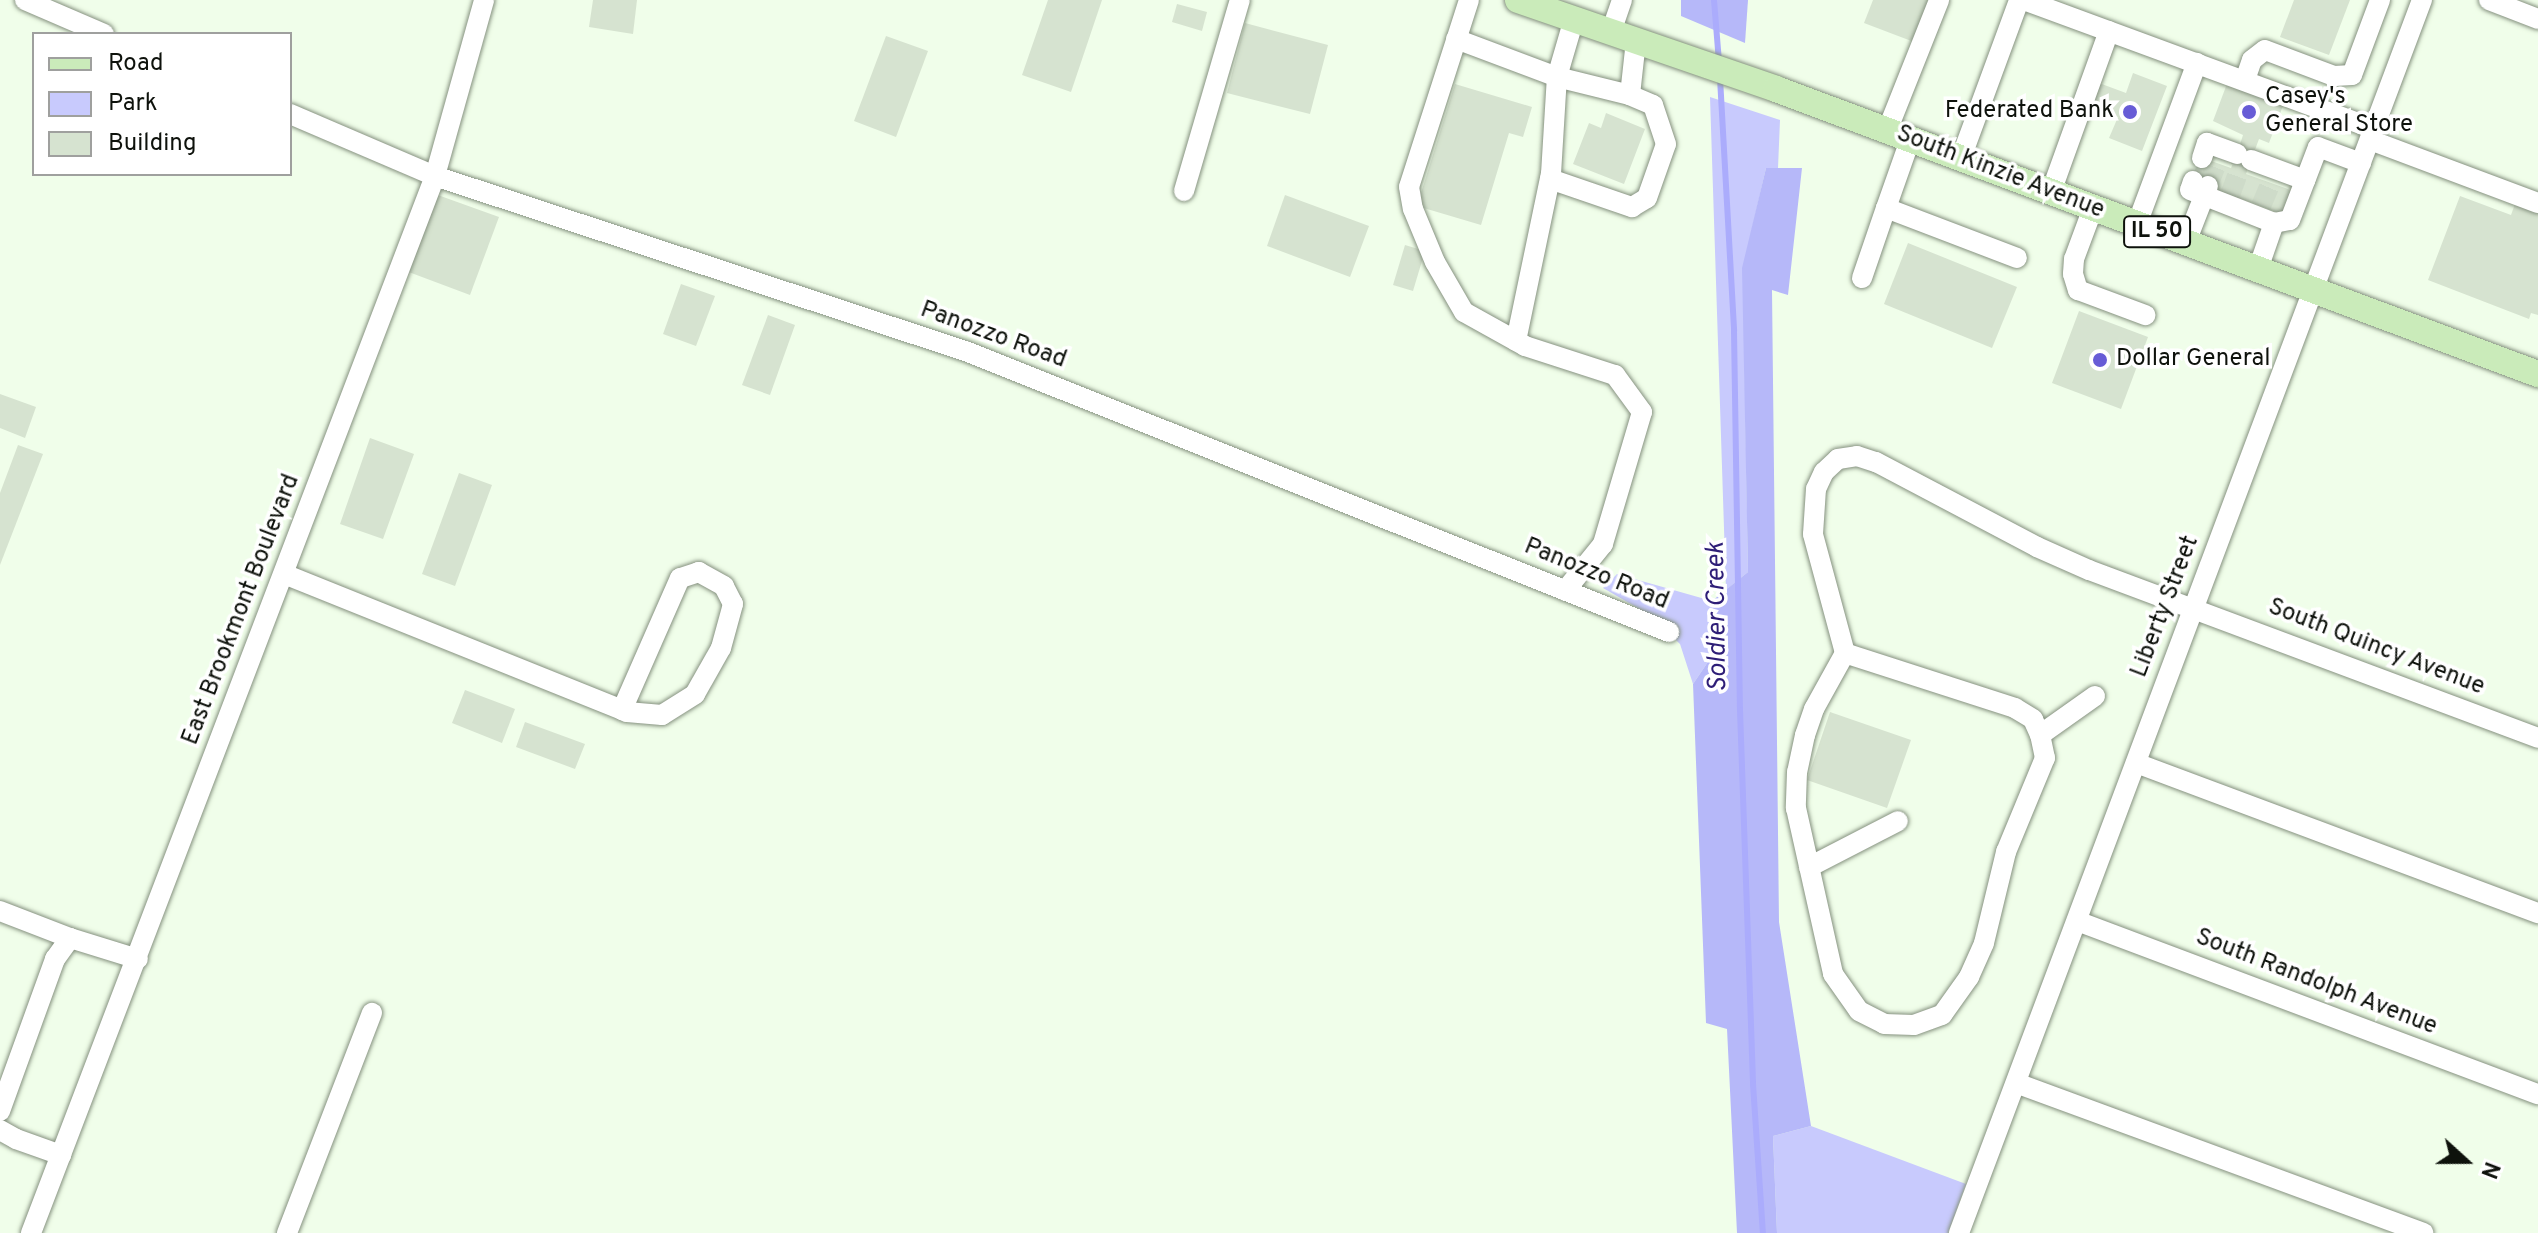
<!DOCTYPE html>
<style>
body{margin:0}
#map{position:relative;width:2538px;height:1233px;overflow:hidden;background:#f0feea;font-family:Overpass,sans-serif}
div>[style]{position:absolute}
.green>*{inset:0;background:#c8cafd}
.forest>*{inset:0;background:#b6b8f9}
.stream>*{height:6px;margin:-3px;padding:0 3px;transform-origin:3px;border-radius:3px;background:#abacfc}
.building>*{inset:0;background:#d6e3d0}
.minor-tunnel>*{height:20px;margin-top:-10px;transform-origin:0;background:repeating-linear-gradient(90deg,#cedbc9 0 20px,transparent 0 30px)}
.roads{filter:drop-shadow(0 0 2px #85917f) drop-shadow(0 0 2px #85917f)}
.minor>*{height:20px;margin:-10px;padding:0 10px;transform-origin:10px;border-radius:10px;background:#fff}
.major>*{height:26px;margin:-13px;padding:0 13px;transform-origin:13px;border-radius:13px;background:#caebba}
.dots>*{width:22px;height:22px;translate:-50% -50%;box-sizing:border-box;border:4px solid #fff;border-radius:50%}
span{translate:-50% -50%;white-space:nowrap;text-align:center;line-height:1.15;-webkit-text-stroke:7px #fff;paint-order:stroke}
.shield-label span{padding:2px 6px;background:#fff;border:2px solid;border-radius:6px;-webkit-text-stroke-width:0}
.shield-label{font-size:22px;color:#0e120c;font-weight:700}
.poi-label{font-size:24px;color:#0e120c}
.left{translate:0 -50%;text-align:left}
.right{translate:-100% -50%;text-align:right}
.street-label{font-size:24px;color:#0e120c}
.water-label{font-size:26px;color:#2e1e77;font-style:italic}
.legend{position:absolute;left:32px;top:32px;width:260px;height:144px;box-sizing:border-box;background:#fff;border:2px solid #9fa09e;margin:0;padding:10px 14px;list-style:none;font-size:24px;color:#0e120c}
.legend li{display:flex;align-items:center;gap:16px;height:40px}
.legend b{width:40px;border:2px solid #9fa09e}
.north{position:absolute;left:2426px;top:1121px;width:80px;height:80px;-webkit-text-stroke:6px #fff;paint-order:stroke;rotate:111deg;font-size:22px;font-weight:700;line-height:32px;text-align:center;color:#0e120c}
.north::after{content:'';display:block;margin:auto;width:28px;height:36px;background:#0e120c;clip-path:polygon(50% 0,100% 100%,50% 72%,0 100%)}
</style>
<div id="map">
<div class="green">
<div style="clip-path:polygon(1710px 97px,1780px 120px,1778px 168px,1766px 168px,1743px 268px,1748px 572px,1726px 590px)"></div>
<div style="clip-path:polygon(1617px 574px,1712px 601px,1716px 650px,1693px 684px,1680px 644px,1650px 615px,1603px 588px)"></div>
<div style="clip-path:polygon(1811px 1126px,1966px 1184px,1948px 1233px,1777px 1233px,1773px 1136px)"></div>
</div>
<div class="forest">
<div style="clip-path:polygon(1681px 0,1748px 0,1745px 43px,1681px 16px)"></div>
<div style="clip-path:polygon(1766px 168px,1802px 168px,1788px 295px,1772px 290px,1779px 922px,1811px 1126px,1773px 1136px,1777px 1233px,1737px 1233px,1727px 1029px,1706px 1023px,1693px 684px,1716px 650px,1712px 601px,1748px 572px,1742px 268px)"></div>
</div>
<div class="stream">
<div style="left:1714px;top:0;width:62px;rotate:85.4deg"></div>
<div style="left:1720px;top:78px;width:253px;rotate:86.8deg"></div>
<div style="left:1734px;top:331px;width:379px;rotate:89.1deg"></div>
<div style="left:1740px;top:710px;width:374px;rotate:88deg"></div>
<div style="left:1753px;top:1084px;width:149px;rotate:86.2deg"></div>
</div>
<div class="building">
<div style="clip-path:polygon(593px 0,637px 0,633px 34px,589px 27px)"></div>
<div style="clip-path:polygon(1048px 0,1102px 0,1071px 92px,1022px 75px)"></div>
<div style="clip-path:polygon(1873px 0,1930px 0,1914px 42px,1864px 23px)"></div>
<div style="clip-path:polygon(2294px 0,2350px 0,2329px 55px,2280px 37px)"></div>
<div style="clip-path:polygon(1177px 4px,1207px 12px,1202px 31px,1172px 22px)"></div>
<div style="clip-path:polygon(1245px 23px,1328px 45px,1310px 114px,1227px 93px)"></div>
<div style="clip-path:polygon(886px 36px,928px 51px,896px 137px,854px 121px)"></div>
<div style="clip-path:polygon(2133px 73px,2167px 86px,2142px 151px,2109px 138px,2118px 117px,2090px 107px,2099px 83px,2126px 93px)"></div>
<div style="clip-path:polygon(2228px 81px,2284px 103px,2269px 143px,2259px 139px,2246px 174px,2296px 192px,2287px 216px,2191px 180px,2200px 157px,2231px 168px,2237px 154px,2243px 135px,2213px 121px)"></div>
<div style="clip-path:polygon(1455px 84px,1532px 107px,1523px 137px,1509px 133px,1481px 225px,1417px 206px)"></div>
<div style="clip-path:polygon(1606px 113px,1645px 129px,1624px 184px,1573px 164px,1589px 123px,1601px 128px)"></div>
<div style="clip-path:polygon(435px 194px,499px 217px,470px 295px,406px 271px)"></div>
<div style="clip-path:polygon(1285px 195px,1369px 226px,1350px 277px,1267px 246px)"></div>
<div style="clip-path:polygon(2460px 196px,2511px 215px,2515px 204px,2538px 213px,2538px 315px,2531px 313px,2529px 319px,2428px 280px)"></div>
<div style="clip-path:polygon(1908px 243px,2017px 287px,1992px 348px,1884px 304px)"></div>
<div style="clip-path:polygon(1405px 245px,1425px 251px,1413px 291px,1393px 285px)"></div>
<div style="clip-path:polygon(681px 284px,715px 296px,696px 346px,663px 334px)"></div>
<div style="clip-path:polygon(2079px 311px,2148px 337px,2121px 409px,2052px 383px)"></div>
<div style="clip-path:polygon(768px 315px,795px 325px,770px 395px,742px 385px)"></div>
<div style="clip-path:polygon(0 394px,36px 407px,25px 438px,0 428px)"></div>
<div style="clip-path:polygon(370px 438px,414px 454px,383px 539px,340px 524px)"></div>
<div style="clip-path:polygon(18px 445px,43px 454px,0 565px,0 493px)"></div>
<div style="clip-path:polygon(459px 473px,492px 485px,455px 586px,422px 574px)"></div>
<div style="clip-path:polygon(465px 690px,515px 709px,502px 743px,452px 723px)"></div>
<div style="clip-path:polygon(1830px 712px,1911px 740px,1887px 808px,1807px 780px)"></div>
<div style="clip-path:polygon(525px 722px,585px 744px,575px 769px,516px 747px)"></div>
</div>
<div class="minor-tunnel">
<div style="left:2208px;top:186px;width:25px;rotate:-69deg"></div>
<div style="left:2230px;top:195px;width:40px;rotate:-69.8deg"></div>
<div style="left:2261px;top:206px;width:25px;rotate:-67deg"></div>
</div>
<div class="roads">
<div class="minor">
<div style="left:25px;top:0;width:86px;rotate:23.3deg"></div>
<div style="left:1469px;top:0;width:196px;rotate:107.8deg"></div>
<div style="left:1409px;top:187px;width:22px;rotate:80deg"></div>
<div style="left:1413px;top:209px;width:57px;rotate:67.5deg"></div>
<div style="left:1435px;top:262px;width:58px;rotate:59.9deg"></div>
<div style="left:1464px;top:312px;width:70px;rotate:29.1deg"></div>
<div style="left:1525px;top:346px;width:95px;rotate:17.9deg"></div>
<div style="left:1615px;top:375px;width:46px;rotate:53.9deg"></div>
<div style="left:1642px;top:412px;width:138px;rotate:106.5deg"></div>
<div style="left:1603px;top:544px;width:60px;rotate:129deg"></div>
<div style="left:2024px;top:0;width:373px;rotate:20.2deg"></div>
<div style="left:2489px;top:0;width:53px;rotate:21.2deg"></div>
<div style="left:1611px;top:32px;width:34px;rotate:-71deg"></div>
<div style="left:1456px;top:39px;width:108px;rotate:20.6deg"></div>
<div style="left:1557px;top:77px;width:60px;rotate:-73.7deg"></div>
<div style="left:2245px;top:80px;width:21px;rotate:-71deg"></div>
<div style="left:2252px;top:60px;width:16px;rotate:-38deg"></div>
<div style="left:2265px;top:50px;width:74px;rotate:20.6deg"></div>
<div style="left:2334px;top:76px;width:18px;rotate:-3deg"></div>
<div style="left:2352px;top:75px;width:80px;rotate:-69.5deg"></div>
<div style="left:290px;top:114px;width:158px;rotate:23.2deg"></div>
<div style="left:435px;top:176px;width:561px;rotate:18.27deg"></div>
<div style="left:968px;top:352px;width:755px;rotate:21.77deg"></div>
<div style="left:1887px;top:131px;width:141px;rotate:-68.3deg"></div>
<div style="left:1910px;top:140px;width:72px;rotate:109.4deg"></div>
<div style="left:1886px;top:208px;width:140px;rotate:20.9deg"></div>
<div style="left:2370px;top:140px;width:179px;rotate:20.6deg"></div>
<div style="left:1961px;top:158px;width:168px;rotate:-69.8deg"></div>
<div style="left:2202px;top:158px;width:16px;rotate:-72deg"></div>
<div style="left:2207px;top:143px;width:32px;rotate:20deg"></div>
<div style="left:2251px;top:160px;width:58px;rotate:20.3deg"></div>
<div style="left:1550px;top:179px;width:87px;rotate:18.9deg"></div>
<div style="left:1632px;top:207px;width:17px;rotate:-31deg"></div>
<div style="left:1647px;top:198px;width:57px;rotate:-70.6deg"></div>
<div style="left:1666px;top:144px;width:41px;rotate:-108.4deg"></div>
<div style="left:1653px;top:105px;width:25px;rotate:-157deg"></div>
<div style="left:1630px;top:95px;width:54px;rotate:-83.7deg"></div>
<div style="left:2193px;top:181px;width:9px;rotate:108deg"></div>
<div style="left:2190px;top:190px;width:90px;rotate:21.4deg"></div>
<div style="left:2274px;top:223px;width:16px;rotate:-11deg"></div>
<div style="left:2290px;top:220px;width:78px;rotate:-69deg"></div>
<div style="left:2318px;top:147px;width:46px;rotate:20.4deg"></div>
<div style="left:1184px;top:191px;width:199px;rotate:-73.7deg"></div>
<div style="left:2051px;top:192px;width:171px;rotate:-70.2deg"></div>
<div style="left:2093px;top:208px;width:54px;rotate:110.4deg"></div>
<div style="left:2074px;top:259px;width:15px;rotate:94deg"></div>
<div style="left:2073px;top:274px;width:17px;rotate:73deg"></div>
<div style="left:2078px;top:290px;width:72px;rotate:20.5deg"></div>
<div style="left:2137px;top:224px;width:172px;rotate:-69.6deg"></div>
<div style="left:2186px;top:242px;width:60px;rotate:-68.6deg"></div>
<div style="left:2258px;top:269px;width:49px;rotate:-70.8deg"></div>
<div style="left:1862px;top:278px;width:74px;rotate:-71.1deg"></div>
<div style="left:1516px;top:341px;width:171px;rotate:-78.2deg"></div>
<div style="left:1551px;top:174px;width:97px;rotate:-86.5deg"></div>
<div style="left:1557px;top:77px;width:75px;rotate:13.9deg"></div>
<div style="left:284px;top:574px;width:364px;rotate:21.9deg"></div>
<div style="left:622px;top:710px;width:5px;rotate:22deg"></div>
<div style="left:627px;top:712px;width:35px;rotate:5deg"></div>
<div style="left:662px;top:715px;width:39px;rotate:-32deg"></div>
<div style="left:695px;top:694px;width:53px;rotate:-60.5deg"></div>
<div style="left:721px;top:648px;width:46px;rotate:-74.7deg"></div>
<div style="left:733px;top:604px;width:20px;rotate:-117deg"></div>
<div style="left:724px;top:586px;width:29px;rotate:-151deg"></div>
<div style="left:699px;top:572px;width:20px;rotate:162deg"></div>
<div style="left:680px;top:578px;width:144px;rotate:113.7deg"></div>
<div style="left:1845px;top:653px;width:64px;rotate:119deg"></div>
<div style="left:1814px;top:709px;width:28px;rotate:109deg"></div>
<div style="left:1805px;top:735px;width:38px;rotate:102deg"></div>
<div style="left:1797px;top:772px;width:36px;rotate:92deg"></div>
<div style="left:1796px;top:808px;width:170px;rotate:77.4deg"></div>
<div style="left:1833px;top:974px;width:45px;rotate:54.9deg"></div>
<div style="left:1859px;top:1011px;width:28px;rotate:27deg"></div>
<div style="left:1884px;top:1024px;width:30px;rotate:2deg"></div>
<div style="left:1914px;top:1025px;width:30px;rotate:-20deg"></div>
<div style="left:1942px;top:1015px;width:47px;rotate:-54.6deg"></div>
<div style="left:1969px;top:977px;width:37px;rotate:-66deg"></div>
<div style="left:1984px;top:943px;width:94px;rotate:-76.4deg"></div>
<div style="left:2006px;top:852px;width:102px;rotate:-67.5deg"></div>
<div style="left:2045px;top:758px;width:24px;rotate:-102deg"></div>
<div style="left:2095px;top:696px;width:67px;rotate:144.7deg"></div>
<div style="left:2040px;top:735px;width:17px;rotate:-114deg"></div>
<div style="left:2033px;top:719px;width:21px;rotate:-149deg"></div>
<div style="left:2015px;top:708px;width:179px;rotate:-162.1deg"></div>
<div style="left:1845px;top:653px;width:123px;rotate:-105.1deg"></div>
<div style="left:1813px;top:534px;width:45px;rotate:-86.2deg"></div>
<div style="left:1816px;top:489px;width:19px;rotate:-65deg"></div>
<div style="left:1824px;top:472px;width:19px;rotate:-43deg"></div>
<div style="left:1838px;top:459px;width:19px;rotate:-9deg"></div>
<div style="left:1857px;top:456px;width:20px;rotate:18deg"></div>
<div style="left:1876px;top:462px;width:182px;rotate:27.8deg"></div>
<div style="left:2037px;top:547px;width:57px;rotate:23.9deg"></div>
<div style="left:2089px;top:570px;width:479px;rotate:20.5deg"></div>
<div style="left:2136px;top:763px;width:429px;rotate:20.5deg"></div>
<div style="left:1809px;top:867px;width:100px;rotate:-27.3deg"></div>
<div style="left:0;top:911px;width:75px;rotate:21.1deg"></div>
<div style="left:2077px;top:921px;width:492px;rotate:20.6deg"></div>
<div style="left:2016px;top:1083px;width:434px;rotate:20.2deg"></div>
<div style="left:0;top:1111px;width:162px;rotate:-70.1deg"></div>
<div style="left:55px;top:959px;width:26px;rotate:-54deg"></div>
<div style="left:70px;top:938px;width:71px;rotate:17.2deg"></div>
<div style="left:0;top:1130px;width:18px;rotate:29deg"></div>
<div style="left:16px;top:1139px;width:48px;rotate:19.6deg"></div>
<div style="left:31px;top:1233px;width:1132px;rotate:-69.08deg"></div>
<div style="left:435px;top:176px;width:183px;rotate:-74.4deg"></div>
<div style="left:287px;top:1233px;width:236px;rotate:-68.9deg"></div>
<div style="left:1959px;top:1233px;width:1317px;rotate:-69.42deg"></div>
</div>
<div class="major">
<div style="left:1518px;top:0;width:273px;rotate:19deg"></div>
<div style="left:1776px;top:89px;width:814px;rotate:20.51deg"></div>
</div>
</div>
<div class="dots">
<div style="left:2130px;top:112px;background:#675cd6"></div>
<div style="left:2249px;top:112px;background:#675cd6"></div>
<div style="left:2100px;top:360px;background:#675cd6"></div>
</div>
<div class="shield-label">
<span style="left:2157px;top:232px">IL 50</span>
</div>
<div class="poi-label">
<span class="left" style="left:2265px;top:112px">Casey's<br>General Store</span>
<span class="right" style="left:2114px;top:112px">Federated Bank</span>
<span class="left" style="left:2116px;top:360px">Dollar General</span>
</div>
<div class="street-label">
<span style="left:2000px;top:173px;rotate:21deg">South Kinzie Avenue</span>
<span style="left:993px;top:336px;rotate:20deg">Panozzo Road</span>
<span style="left:1596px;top:575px;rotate:22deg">Panozzo Road</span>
<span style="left:2166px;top:607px;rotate:-69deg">Liberty Street</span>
<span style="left:242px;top:610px;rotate:-69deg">East Brookmont Boulevard</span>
<span style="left:2376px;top:648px;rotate:21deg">South Quincy Avenue</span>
<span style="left:2316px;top:983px;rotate:21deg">South Randolph Avenue</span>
</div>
<div class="water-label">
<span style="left:1718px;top:617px;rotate:-91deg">Soldier Creek</span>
</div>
<ul class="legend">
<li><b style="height:10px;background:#caebba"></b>Road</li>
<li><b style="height:22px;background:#c8cafd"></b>Park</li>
<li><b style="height:22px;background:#d6e3d0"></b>Building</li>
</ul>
<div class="north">N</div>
</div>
